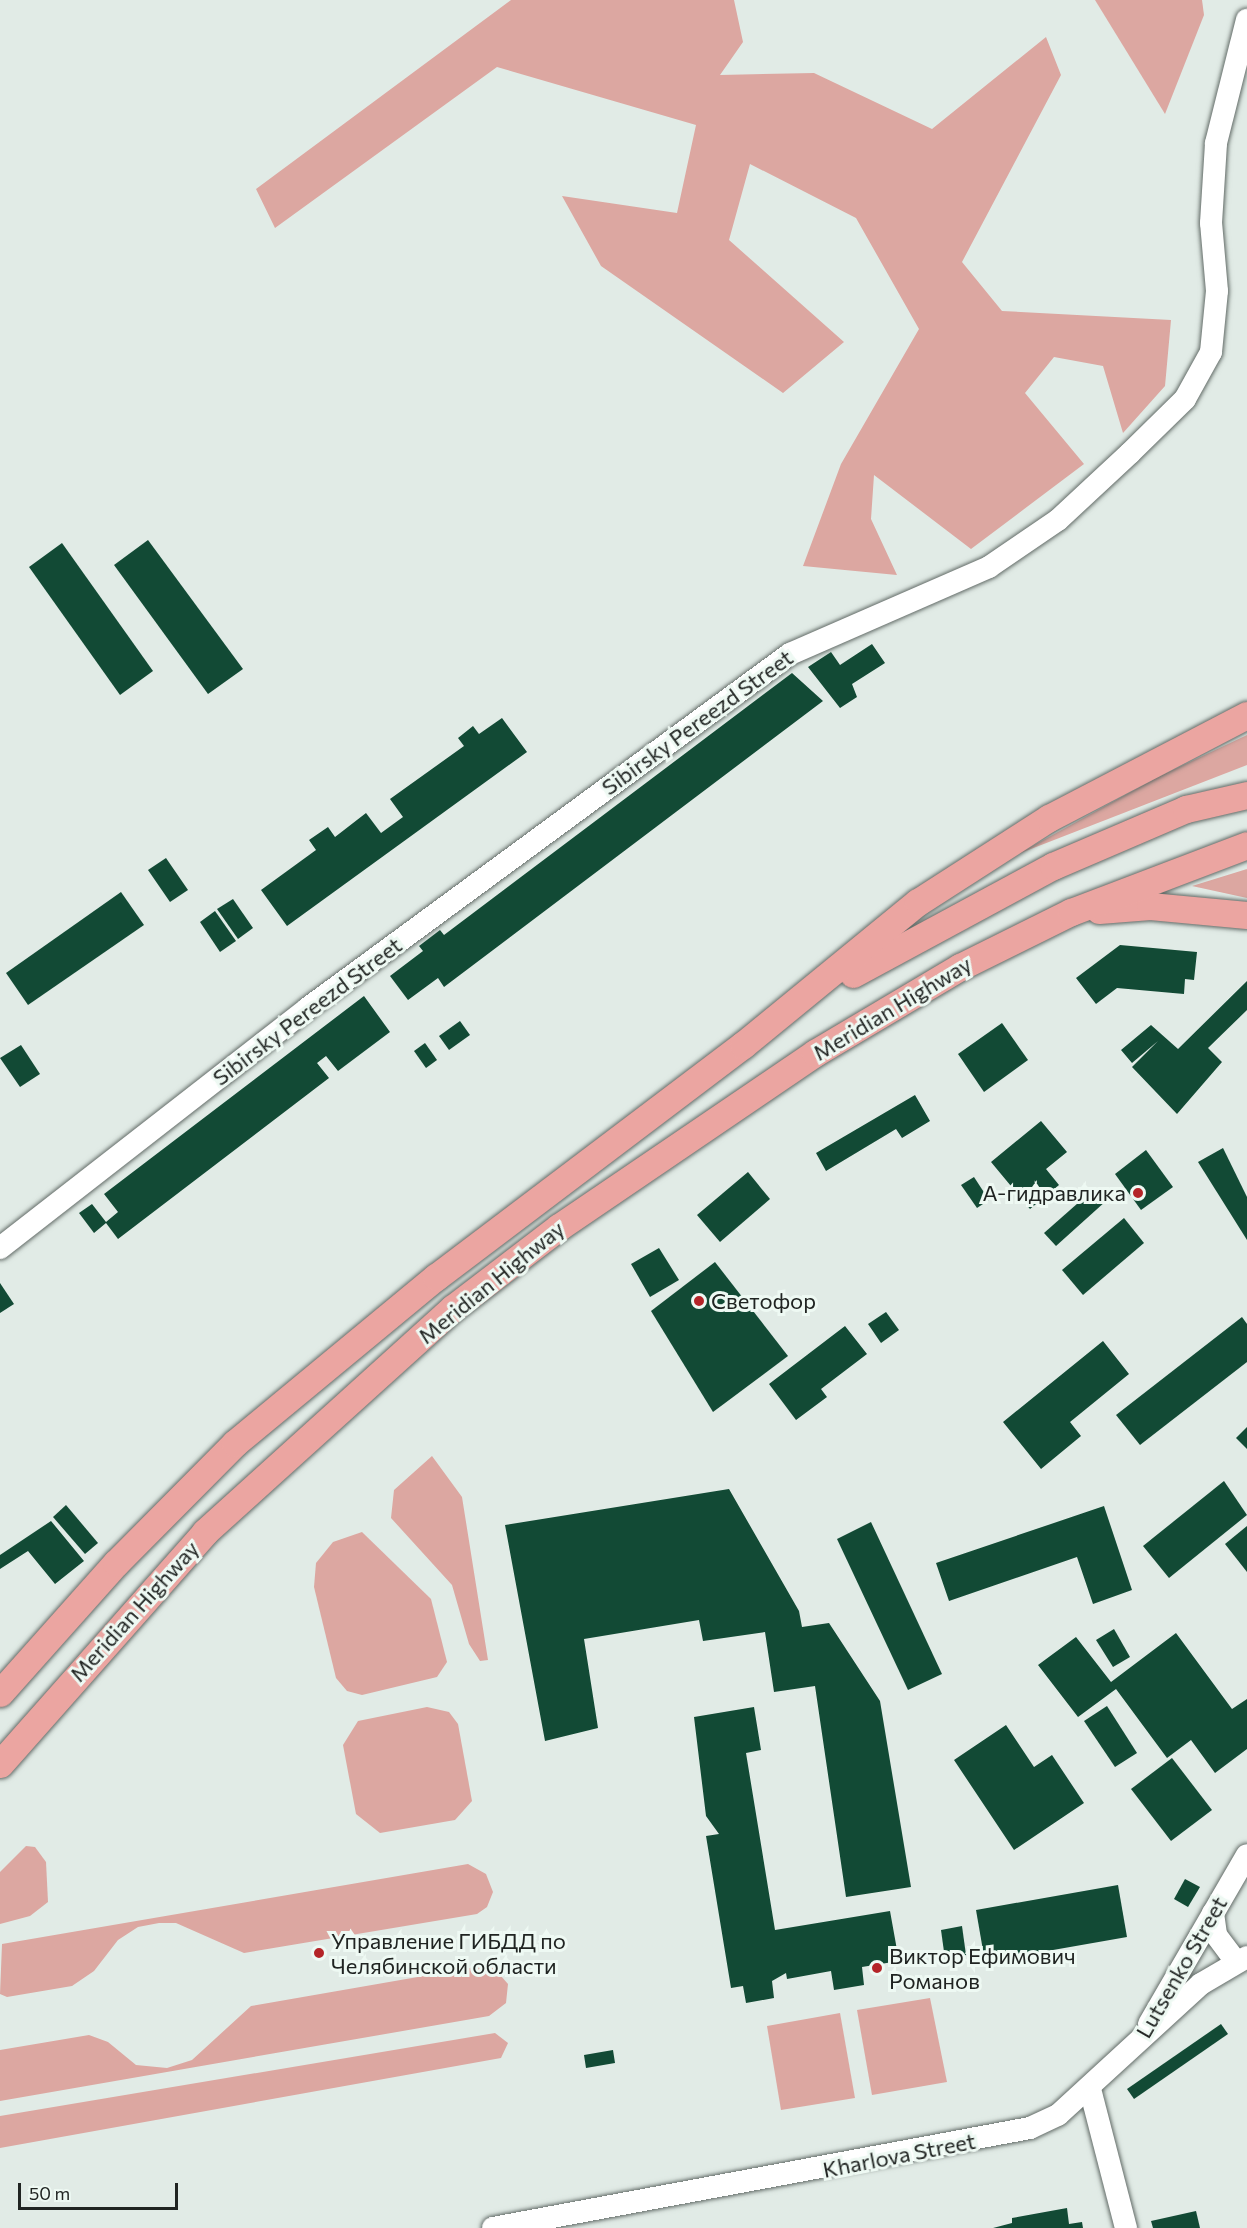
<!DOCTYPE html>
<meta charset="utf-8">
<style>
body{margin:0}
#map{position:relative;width:1247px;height:2228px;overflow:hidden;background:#e1ebe6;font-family:Commissioner,sans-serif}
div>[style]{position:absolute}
.green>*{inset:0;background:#dca7a1}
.building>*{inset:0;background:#124a35}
.roads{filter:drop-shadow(0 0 2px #626b67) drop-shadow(0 0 2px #626b67)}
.minor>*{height:22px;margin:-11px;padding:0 11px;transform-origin:11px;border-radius:11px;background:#fff}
.major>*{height:27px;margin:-13.5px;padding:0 13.5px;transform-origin:13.5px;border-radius:13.5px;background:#eba5a1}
.dots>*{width:16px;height:16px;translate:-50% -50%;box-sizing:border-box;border:3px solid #eef9f3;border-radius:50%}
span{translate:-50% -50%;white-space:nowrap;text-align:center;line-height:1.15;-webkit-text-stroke:6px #eef9f3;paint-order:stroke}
.street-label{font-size:22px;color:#202422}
.poi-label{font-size:22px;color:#202422}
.right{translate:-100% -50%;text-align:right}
.left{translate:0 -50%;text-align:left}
.scale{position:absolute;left:18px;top:2183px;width:160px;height:27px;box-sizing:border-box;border:3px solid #202422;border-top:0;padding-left:8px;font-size:18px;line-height:21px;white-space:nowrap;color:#202422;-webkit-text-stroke:4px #eef9f3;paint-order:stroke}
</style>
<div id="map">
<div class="green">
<div style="clip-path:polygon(511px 0,734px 0,743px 42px,720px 75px,814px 73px,932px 129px,1046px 37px,1061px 75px,962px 262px,1002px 311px,1171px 320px,1165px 386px,1123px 433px,1103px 366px,1054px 357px,1025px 393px,1084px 464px,971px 549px,874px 475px,871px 519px,897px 575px,803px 566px,841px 464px,919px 329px,856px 218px,750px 164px,729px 240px,844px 342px,783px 393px,601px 266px,562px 196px,677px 213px,696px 125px,497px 67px,275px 228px,256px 189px)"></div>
<div style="clip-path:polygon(1095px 0,1202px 0,1204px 15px,1165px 114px)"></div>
<div style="clip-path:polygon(1247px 735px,1247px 765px,1018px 854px,1158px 777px)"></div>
<div style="clip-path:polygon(1247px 868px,1247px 898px,1192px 886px,1247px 869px)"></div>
<div style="clip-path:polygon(432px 1456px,462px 1497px,488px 1660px,480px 1661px,469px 1644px,452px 1585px,391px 1518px,394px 1490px)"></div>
<div style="clip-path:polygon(362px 1532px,431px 1599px,447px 1662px,437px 1677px,362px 1695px,347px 1691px,336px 1678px,314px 1587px,316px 1563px,333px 1542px)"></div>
<div style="clip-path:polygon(427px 1707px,449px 1712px,458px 1724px,472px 1801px,455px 1820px,380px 1833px,356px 1814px,343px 1745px,358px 1721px)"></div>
<div style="clip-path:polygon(26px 1846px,35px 1847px,46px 1862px,48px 1902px,30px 1916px,0 1924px,0 1872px)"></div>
<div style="clip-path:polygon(468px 1864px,486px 1874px,493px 1892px,487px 1907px,477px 1914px,244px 1953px,176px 1923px,159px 1923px,138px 1927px,118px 1940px,94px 1971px,72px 1986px,7px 1997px,0 1994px,2px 1944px)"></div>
<div style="clip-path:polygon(481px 1966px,494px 1968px,508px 1984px,506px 2003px,489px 2016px,0 2101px,0 2050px,89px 2035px,108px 2042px,136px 2065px,167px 2068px,192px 2060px,251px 2006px)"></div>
<div style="clip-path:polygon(930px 1998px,947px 2082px,872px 2095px,857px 2010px)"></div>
<div style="clip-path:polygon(840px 2013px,855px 2098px,781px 2110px,767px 2026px)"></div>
<div style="clip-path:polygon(495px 2033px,508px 2043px,501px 2058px,0 2148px,0 2116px)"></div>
</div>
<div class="building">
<div style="clip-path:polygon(148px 540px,243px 669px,208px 694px,114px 565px)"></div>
<div style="clip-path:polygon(62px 543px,153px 671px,120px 695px,29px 567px)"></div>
<div style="clip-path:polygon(872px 644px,885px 663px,852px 684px,857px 697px,840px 708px,808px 667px,831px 652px,840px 665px)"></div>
<div style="clip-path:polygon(792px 673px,823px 701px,444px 987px,438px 978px,408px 1000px,390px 976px,423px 951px,419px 946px,440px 930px,444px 935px)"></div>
<div style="clip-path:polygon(502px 718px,527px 752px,287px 926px,261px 890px,316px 850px,309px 840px,328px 827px,335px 837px,366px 813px,381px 833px,403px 817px,390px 799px,464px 746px,458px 738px,473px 726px,479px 734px)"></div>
<div style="clip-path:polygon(166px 858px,188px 890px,170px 902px,148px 870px)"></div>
<div style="clip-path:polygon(121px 892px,144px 925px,28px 1005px,6px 973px)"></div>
<div style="clip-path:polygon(233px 899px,253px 928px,238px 939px,217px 909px)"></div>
<div style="clip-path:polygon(215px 911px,236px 941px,220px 952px,200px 922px)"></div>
<div style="clip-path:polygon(1120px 945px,1197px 952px,1194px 980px,1185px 979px,1184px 994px,1117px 988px,1096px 1004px,1076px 978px)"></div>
<div style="clip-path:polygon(1247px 981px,1247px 1010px,1208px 1048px,1222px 1062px,1177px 1114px,1132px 1067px,1158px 1041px,1132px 1063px,1121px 1050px,1151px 1025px,1178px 1049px)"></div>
<div style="clip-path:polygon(364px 996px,390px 1032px,338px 1071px,326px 1056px,317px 1063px,329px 1078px,118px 1239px,106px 1223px,94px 1233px,79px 1213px,92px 1204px,106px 1222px,118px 1212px,104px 1194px)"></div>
<div style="clip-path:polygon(460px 1021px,470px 1035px,449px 1050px,439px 1036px)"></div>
<div style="clip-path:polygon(1002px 1023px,1028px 1060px,984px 1092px,958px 1054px)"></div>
<div style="clip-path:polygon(425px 1043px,437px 1060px,426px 1068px,414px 1051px)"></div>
<div style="clip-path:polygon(21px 1045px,40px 1074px,20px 1087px,0 1058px)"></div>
<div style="clip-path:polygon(915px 1095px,930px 1121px,902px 1138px,896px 1129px,826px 1171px,816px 1153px)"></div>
<div style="clip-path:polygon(1041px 1121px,1067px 1152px,1046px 1169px,1059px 1185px,1030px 1209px,991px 1162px)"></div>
<div style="clip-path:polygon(1223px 1148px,1247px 1197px,1247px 1240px,1198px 1162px)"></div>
<div style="clip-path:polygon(1146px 1150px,1173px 1187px,1141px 1210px,1115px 1174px)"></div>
<div style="clip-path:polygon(748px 1172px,770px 1199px,720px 1242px,697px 1215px)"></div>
<div style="clip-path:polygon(974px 1177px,989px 1200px,977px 1208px,961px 1185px)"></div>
<div style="clip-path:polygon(1095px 1188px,1106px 1201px,1056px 1246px,1044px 1233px)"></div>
<div style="clip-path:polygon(1124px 1218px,1144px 1243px,1083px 1295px,1062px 1270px)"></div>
<div style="clip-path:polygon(659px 1248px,679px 1280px,650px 1297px,631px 1264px)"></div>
<div style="clip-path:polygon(715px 1262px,788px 1356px,713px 1412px,651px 1311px)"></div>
<div style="clip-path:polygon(0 1283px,14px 1304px,0 1313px)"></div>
<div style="clip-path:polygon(886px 1312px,899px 1330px,881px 1343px,868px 1324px)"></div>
<div style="clip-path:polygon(1242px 1317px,1247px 1324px,1247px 1362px,1140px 1445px,1116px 1415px)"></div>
<div style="clip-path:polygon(845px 1326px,867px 1354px,821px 1389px,827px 1397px,796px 1420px,769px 1384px)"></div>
<div style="clip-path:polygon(1103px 1341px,1129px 1374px,1070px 1422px,1081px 1436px,1041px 1469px,1003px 1422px)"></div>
<div style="clip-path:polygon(1247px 1427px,1247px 1449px,1236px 1438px)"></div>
<div style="clip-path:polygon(1224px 1481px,1247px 1515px,1169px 1578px,1143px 1546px)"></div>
<div style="clip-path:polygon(729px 1489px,799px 1611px,802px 1627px,829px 1623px,880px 1701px,911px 1887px,846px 1897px,815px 1686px,774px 1692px,765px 1632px,703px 1641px,699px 1620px,584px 1639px,598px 1728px,545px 1741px,505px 1525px)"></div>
<div style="clip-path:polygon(66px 1505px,98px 1543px,85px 1554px,53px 1517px)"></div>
<div style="clip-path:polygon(1104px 1506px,1132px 1590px,1093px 1604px,1077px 1557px,949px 1601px,936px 1563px)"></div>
<div style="clip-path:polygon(51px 1521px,84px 1561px,55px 1584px,28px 1551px,0 1569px,0 1555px)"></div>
<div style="clip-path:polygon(871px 1522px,942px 1674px,908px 1690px,837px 1539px)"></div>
<div style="clip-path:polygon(1247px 1526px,1247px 1572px,1225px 1544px)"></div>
<div style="clip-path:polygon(1114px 1629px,1130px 1657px,1113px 1667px,1096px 1640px)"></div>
<div style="clip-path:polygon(1176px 1633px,1232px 1709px,1247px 1699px,1247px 1749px,1215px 1773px,1191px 1740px,1167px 1758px,1116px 1689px,1078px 1717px,1038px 1665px,1076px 1637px,1111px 1682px)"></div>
<div style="clip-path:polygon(1107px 1706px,1137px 1753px,1115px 1767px,1084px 1721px)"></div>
<div style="clip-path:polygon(754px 1707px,761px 1750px,746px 1753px,775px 1930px,890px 1911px,899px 1961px,862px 1967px,864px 1985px,834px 1990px,831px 1971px,787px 1979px,786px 1973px,772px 1981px,774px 1998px,746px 2003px,743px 1986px,731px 1988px,706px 1836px,719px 1834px,706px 1816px,694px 1717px)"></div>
<div style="clip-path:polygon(1006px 1725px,1034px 1767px,1052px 1755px,1084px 1803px,1014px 1850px,954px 1760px)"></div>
<div style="clip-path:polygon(1172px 1758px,1212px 1810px,1171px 1841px,1131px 1789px)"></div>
<div style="clip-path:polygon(1185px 1879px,1200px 1887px,1188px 1907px,1174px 1899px)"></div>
<div style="clip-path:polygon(1118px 1885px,1127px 1937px,985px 1962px,976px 1910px)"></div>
<div style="clip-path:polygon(962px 1926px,966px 1955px,945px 1959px,941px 1930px)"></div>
<div style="clip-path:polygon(1221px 2024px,1228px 2034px,1134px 2099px,1127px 2089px)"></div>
<div style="clip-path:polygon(613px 2050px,615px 2063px,586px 2068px,584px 2055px)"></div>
<div style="clip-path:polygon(1067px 2208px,1069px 2224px,1082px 2222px,1083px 2228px,993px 2228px,1012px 2223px,1012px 2218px)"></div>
<div style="clip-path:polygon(1196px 2211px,1200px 2228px,1153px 2228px,1151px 2221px)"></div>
</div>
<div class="roads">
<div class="minor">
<div style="left:0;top:1248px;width:390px;rotate:-37.9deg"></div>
<div style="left:308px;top:1008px;width:598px;rotate:-36.3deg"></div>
<div style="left:790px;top:654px;width:217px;rotate:-23.6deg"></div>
<div style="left:989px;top:567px;width:83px;rotate:-34.3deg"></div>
<div style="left:1058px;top:520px;width:98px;rotate:-42.9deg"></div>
<div style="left:1130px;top:453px;width:77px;rotate:-44.5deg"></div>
<div style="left:1185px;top:399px;width:54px;rotate:-61deg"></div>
<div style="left:1211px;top:352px;width:61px;rotate:-84.4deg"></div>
<div style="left:1217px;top:291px;width:68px;rotate:-95deg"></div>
<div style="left:1211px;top:223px;width:80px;rotate:-86.4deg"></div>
<div style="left:1216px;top:143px;width:127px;rotate:-75.9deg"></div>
<div style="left:1213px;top:1913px;width:22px;rotate:82deg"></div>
<div style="left:1216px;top:1935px;width:31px;rotate:53deg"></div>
<div style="left:1149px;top:2024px;width:195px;rotate:-59.9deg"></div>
<div style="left:1090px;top:2089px;width:144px;rotate:75.5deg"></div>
<div style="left:493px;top:2228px;width:546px;rotate:-10.55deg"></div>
<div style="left:1030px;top:2128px;width:31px;rotate:-25deg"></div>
<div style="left:1058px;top:2115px;width:194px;rotate:-42.5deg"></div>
<div style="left:1201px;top:1984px;width:53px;rotate:-30.4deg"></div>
</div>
<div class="major">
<div style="left:1099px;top:910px;width:51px;rotate:-4.5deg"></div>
<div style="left:1150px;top:906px;width:97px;rotate:5.3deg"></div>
<div style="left:853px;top:974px;width:227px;rotate:-28.4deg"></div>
<div style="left:1053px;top:866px;width:145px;rotate:-23.2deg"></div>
<div style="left:1186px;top:809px;width:63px;rotate:-12.9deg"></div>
<div style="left:0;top:1693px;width:174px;rotate:-48.3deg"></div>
<div style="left:116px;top:1563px;width:169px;rotate:-45.2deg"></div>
<div style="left:235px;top:1443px;width:261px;rotate:-39.6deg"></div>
<div style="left:436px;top:1277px;width:385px;rotate:-37.1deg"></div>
<div style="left:743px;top:1045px;width:226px;rotate:-39.3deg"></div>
<div style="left:918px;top:902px;width:156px;rotate:-32.7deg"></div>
<div style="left:1049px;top:818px;width:223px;rotate:-27.5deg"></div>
<div style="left:0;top:1764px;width:310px;rotate:-48.5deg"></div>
<div style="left:205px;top:1532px;width:334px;rotate:-42.1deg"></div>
<div style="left:453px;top:1308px;width:133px;rotate:-37.4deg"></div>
<div style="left:559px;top:1227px;width:310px;rotate:-34.2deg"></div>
<div style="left:815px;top:1053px;width:169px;rotate:-30.7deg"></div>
<div style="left:960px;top:967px;width:124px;rotate:-26.4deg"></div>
<div style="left:1071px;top:912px;width:188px;rotate:-20.8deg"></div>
</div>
</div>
<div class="dots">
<div style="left:1138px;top:1193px;background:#b42428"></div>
<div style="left:699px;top:1301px;background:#b42428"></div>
<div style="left:319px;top:1953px;background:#b42428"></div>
<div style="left:877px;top:1968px;background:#b42428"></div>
</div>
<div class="street-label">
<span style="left:697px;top:722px;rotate:-36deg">Sibirsky Pereezd Street</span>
<span style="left:892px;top:1008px;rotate:-31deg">Meridian Highway</span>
<span style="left:307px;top:1011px;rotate:-37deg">Sibirsky Pereezd Street</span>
<span style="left:491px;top:1282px;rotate:-39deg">Meridian Highway</span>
<span style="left:134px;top:1611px;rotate:-48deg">Meridian Highway</span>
<span style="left:1181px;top:1967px;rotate:-60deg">Lutsenko Street</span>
<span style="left:899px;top:2155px;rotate:-11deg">Kharlova Street</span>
</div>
<div class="poi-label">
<span class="right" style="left:1126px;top:1193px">А-гидравлика</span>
<span class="left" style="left:711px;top:1301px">Светофор</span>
<span class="left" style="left:331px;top:1953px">Управление ГИБДД по<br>Челябинской области</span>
<span class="left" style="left:889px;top:1968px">Виктор Ефимович<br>Романов</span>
</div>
<div class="scale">50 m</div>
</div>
